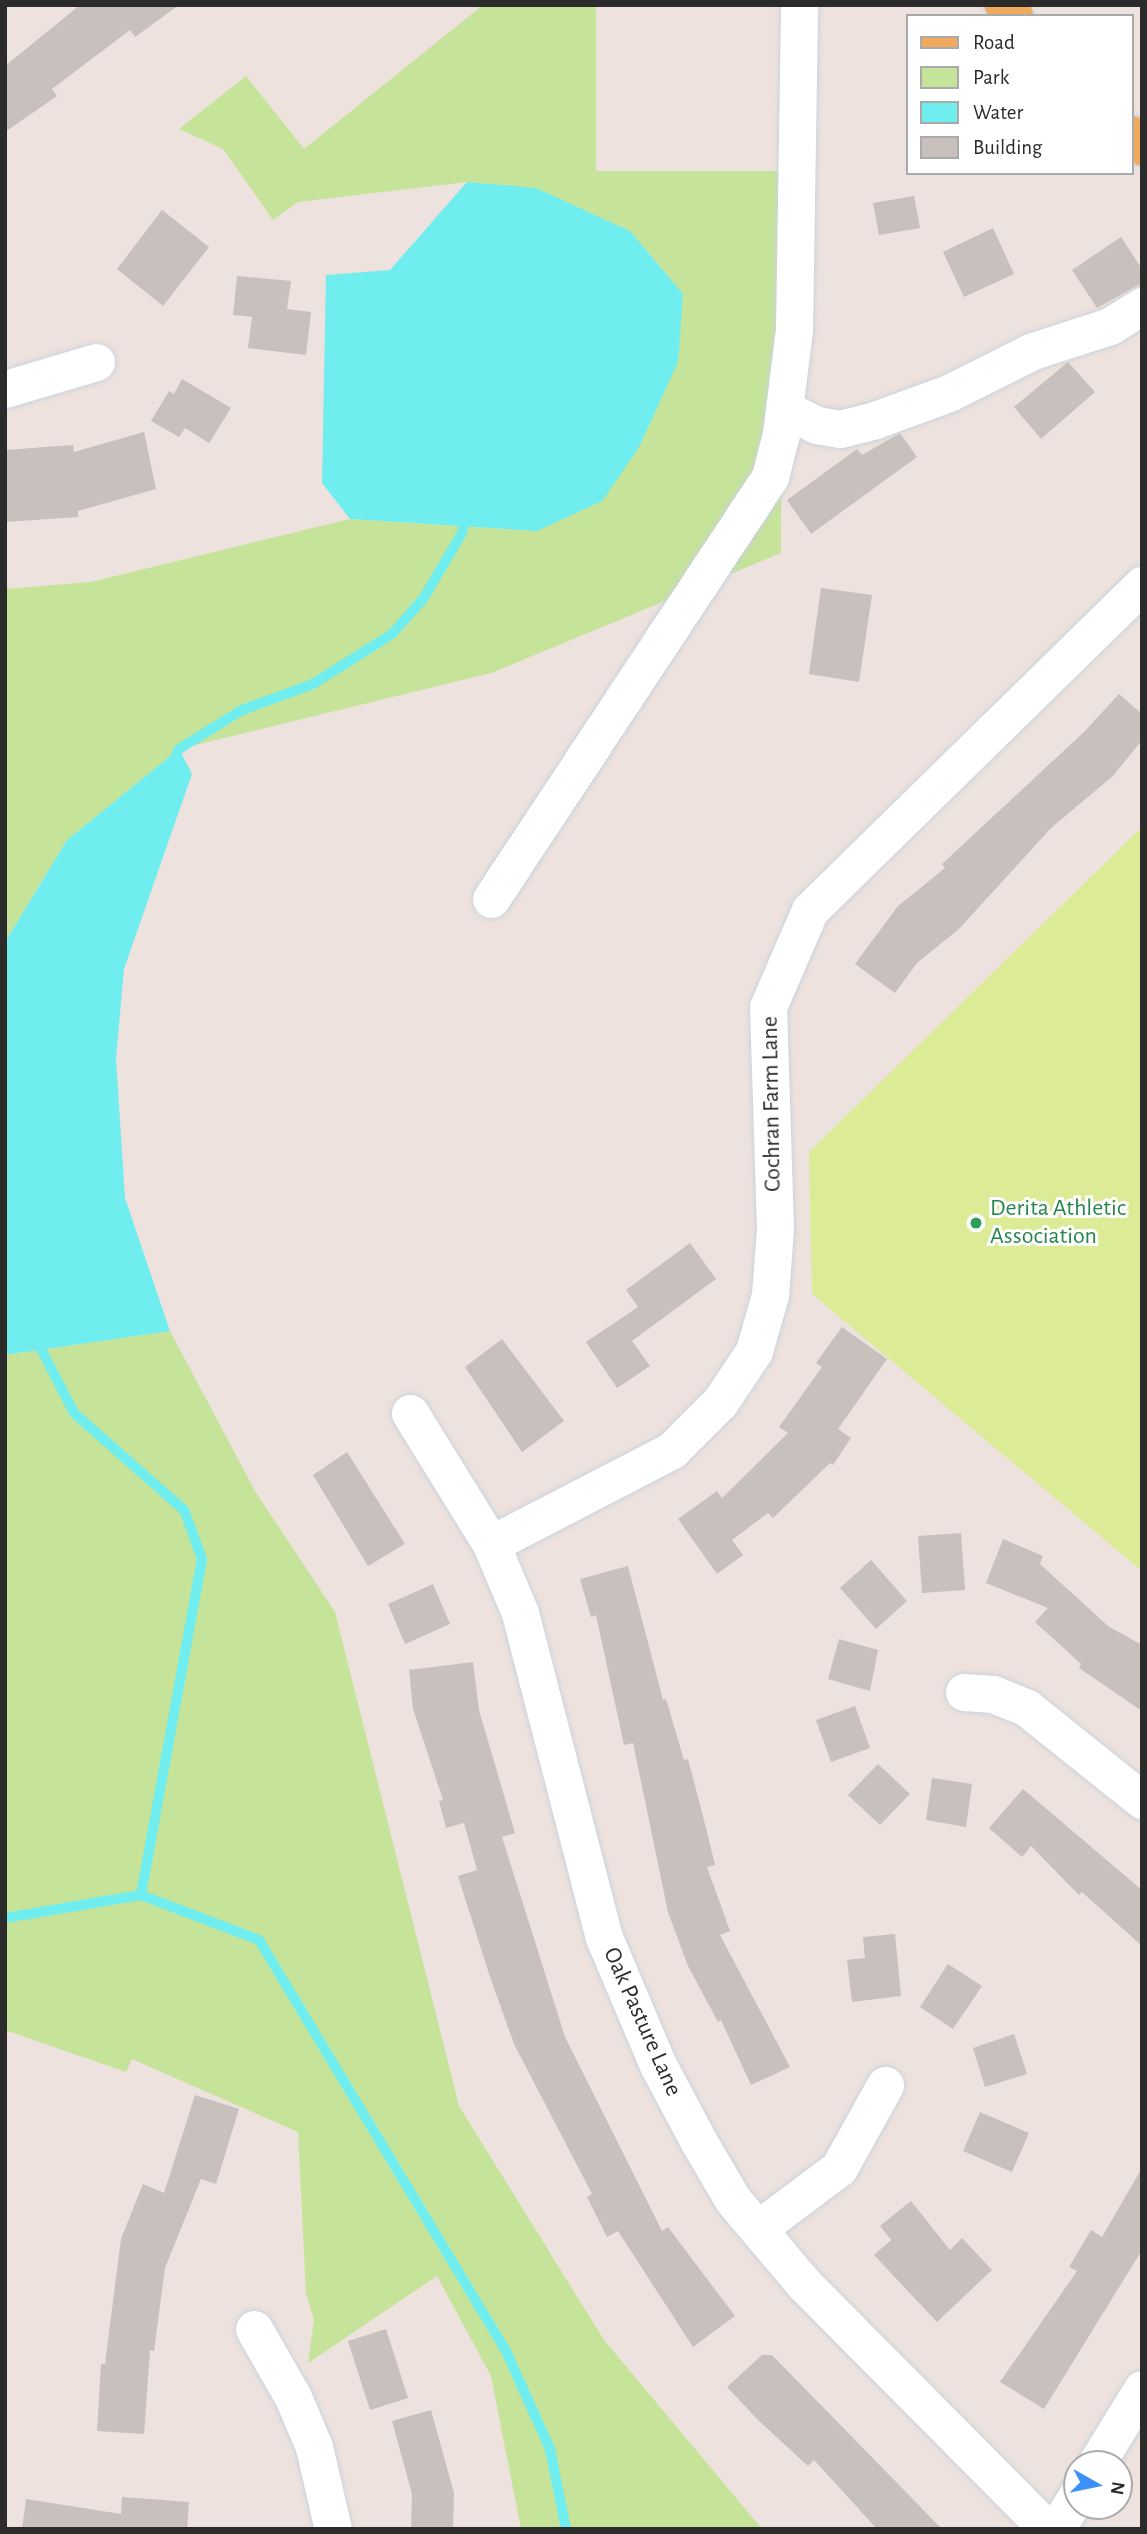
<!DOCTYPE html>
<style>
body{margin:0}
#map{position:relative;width:1147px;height:2534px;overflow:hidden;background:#ede2dd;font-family:"Alegreya Sans",sans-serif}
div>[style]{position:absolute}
.green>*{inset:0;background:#c5e399}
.pitch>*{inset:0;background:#dceb95}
.water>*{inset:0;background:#70edef}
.stream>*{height:10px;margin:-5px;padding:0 5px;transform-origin:5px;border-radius:5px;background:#70edef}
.building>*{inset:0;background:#c8c0bc}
.roads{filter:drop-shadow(0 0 2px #cbd3dd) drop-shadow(0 0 2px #cbd3dd)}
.minor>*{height:37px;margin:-18.5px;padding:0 18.5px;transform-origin:18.5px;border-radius:18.5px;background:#fff}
.major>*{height:38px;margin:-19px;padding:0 19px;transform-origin:19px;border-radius:19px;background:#f1a95e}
.dots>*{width:19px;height:19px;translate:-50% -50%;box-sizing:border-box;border:4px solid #fff;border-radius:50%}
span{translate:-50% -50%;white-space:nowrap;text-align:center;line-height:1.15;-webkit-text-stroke:6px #fff;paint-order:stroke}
.street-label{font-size:24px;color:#2b2b2b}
.leisure-label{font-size:24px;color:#27864d}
.left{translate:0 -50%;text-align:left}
.frame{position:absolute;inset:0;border:7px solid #2b2b2b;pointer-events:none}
.legend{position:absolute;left:906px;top:14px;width:228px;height:161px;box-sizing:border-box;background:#fff;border:2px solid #aaa;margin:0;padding:9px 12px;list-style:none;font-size:21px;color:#2b2b2b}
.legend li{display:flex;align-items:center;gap:14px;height:35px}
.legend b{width:35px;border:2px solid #aaa}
.north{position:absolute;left:1063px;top:2450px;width:70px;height:70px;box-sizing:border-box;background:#fff;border:2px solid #aaa;border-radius:50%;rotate:99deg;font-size:19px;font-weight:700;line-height:28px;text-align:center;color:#2b2b2b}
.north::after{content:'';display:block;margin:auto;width:24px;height:32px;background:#3d90fa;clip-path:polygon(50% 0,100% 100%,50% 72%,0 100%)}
</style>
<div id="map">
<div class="green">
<div style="clip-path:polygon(483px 5px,596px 5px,596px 171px,782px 171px,781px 553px,491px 673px,179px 749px,67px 840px,5px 942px,5px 589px,91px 582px,350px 519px,537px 531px,683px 294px,630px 231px,536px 189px,467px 182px,298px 202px,273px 220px,223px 149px,179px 129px,246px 76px,304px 149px)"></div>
<div style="clip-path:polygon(170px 1331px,255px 1491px,335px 1612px,459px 2106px,604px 2340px,762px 2529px,521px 2529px,491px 2376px,437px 2276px,308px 2363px,314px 2320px,306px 2294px,298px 2132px,132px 2059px,126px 2072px,5px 2030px,5px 1355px)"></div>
</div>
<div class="pitch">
<div style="clip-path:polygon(1142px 827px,1142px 1571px,812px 1294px,809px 1152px)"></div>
</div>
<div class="water">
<div style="clip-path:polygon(467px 182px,536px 188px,630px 231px,683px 294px,678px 362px,639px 447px,602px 501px,537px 531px,350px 519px,322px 483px,326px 275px,390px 270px)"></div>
<div style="clip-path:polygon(179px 749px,192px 774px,124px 969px,116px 1059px,125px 1198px,170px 1331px,5px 1355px,5px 942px,67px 840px)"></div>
</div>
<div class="stream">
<div style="left:174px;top:759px;width:11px;rotate:-63deg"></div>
<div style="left:179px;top:749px;width:74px;rotate:-31.8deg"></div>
<div style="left:242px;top:710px;width:76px;rotate:-20.1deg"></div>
<div style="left:313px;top:684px;width:93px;rotate:-32.3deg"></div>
<div style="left:392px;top:634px;width:47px;rotate:-48.5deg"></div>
<div style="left:423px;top:599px;width:77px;rotate:-59.4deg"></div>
<div style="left:462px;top:533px;width:19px;rotate:-78deg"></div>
<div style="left:37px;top:1341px;width:81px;rotate:62.8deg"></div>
<div style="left:74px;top:1413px;width:147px;rotate:41.4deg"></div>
<div style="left:184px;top:1510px;width:52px;rotate:69.8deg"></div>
<div style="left:202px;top:1559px;width:341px;rotate:100.3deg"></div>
<div style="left:5px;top:1918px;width:138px;rotate:-9.6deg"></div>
<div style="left:141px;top:1895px;width:126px;rotate:20.9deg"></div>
<div style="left:259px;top:1940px;width:480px;rotate:59deg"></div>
<div style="left:506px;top:2351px;width:107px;rotate:65.8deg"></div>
<div style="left:550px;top:2449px;width:82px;rotate:78.7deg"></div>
</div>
<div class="building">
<div style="clip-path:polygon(80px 5px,179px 5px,135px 37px,130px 30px,52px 89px,57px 96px,5px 132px,5px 66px)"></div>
<div style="clip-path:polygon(914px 196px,920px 228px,879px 235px,873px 203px)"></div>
<div style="clip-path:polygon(162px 210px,209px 247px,163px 306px,117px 269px)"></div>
<div style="clip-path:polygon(993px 228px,1014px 274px,964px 297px,943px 252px)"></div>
<div style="clip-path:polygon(1121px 237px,1142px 269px,1142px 283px,1097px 308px,1072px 270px)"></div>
<div style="clip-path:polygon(237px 276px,291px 281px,287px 309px,311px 312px,306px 355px,248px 348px,252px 317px,233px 315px)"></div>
<div style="clip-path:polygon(1068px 362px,1095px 392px,1041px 439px,1014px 407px)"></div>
<div style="clip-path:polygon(182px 379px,231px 408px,209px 443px,185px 428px,179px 437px,151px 421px,169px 391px,174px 394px)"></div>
<div style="clip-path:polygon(144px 432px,156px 489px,78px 511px,78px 517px,5px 522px,5px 450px,73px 445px,74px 452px)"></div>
<div style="clip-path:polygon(900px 433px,917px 457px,811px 534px,787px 500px,857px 449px,862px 455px)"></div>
<div style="clip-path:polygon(821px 588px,872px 595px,859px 682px,809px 674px)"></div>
<div style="clip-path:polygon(1119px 694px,1142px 714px,1142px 740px,1113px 776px,1051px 828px,959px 929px,917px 963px,895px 993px,855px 964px,898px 906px,945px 868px,942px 864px,1084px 732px)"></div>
<div style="clip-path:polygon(690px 1243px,716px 1279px,632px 1341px,650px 1366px,617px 1388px,586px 1342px,638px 1307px,626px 1290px)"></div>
<div style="clip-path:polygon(842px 1327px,887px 1359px,838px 1429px,851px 1438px,833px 1465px,830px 1463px,773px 1518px,768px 1513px,732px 1540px,743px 1555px,717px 1574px,678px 1519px,717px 1491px,722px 1498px,788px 1433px,779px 1427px,822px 1367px,816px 1363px)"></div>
<div style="clip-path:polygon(502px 1339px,564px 1421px,522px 1452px,465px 1367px)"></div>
<div style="clip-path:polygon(347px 1452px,405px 1544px,368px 1566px,313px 1475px)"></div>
<div style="clip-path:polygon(961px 1533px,965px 1590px,922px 1593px,918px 1536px)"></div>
<div style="clip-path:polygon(1003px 1539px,1043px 1556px,1040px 1564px,1108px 1626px,1142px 1645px,1142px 1711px,1079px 1668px,1081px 1664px,1035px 1622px,1048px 1608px,986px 1583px)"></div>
<div style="clip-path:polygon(871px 1560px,907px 1601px,876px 1629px,840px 1588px)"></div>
<div style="clip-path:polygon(628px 1566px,663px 1700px,666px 1699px,684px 1760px,688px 1759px,706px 1828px,715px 1865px,707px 1867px,730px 1931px,720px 1935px,790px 2067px,751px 2085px,721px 2020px,718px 2022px,688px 1966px,668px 1912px,633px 1743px,624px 1745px,596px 1615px,591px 1617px,580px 1579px)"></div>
<div style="clip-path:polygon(433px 1584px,450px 1624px,405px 1644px,388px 1604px)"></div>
<div style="clip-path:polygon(839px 1639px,878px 1650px,870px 1691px,828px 1679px)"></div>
<div style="clip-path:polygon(473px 1662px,479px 1710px,515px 1833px,502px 1837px,565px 2037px,662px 2231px,668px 2227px,735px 2316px,693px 2347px,618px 2231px,607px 2237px,587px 2197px,592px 2194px,514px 2044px,490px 1977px,458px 1876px,477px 1870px,464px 1823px,446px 1828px,439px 1801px,443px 1800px,413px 1709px,409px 1670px)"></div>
<div style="clip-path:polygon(855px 1706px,870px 1748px,831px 1762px,816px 1720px)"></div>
<div style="clip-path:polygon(878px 1764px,910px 1794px,880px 1825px,848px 1795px)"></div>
<div style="clip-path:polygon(932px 1778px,972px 1784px,966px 1827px,926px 1820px)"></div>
<div style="clip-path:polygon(1023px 1789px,1142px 1890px,1142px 1946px,1082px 1892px,1079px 1895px,1031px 1846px,1022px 1857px,989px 1828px)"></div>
<div style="clip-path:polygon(895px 1934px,901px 1996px,852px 2002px,847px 1960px,865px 1958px,863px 1937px)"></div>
<div style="clip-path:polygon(948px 1964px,982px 1986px,953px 2029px,920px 2007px)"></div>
<div style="clip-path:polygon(1014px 2034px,1027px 2074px,985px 2087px,973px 2048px)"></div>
<div style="clip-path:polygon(195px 2095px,239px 2109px,216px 2184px,201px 2179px,165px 2268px,154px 2351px,150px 2350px,144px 2434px,97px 2431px,101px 2364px,105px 2364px,121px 2239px,143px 2184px,164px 2193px)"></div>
<div style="clip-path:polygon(980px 2112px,1029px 2133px,1012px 2172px,963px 2151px)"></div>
<div style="clip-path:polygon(1142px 2168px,1142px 2250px,1044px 2409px,1000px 2382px,1077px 2271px,1069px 2267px,1091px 2230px,1102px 2237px)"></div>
<div style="clip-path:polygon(911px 2201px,950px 2250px,962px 2238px,992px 2270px,937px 2322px,874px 2255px,891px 2240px,880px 2226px)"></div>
<div style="clip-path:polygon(386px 2329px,408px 2398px,370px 2410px,348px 2341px)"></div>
<div style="clip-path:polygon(762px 2355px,772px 2355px,942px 2529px,877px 2529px,814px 2460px,808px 2466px,758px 2420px,727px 2387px)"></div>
<div style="clip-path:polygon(431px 2410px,454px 2493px,453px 2529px,411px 2529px,412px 2494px,392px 2421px)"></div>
<div style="clip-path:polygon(122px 2497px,189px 2502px,187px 2529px,22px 2529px,26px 2499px,121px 2514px)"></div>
</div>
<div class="roads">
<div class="minor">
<div style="left:5px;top:389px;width:95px;rotate:-16.5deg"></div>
<div style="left:785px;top:409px;width:36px;rotate:27deg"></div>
<div style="left:817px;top:425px;width:23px;rotate:10deg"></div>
<div style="left:840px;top:429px;width:36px;rotate:-14deg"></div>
<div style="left:875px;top:420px;width:79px;rotate:-20deg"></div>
<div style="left:949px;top:393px;width:94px;rotate:-26.6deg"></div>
<div style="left:1033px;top:351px;width:81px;rotate:-18deg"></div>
<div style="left:1110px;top:326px;width:38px;rotate:-32deg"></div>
<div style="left:491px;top:899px;width:506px;rotate:-56.53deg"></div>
<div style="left:770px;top:477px;width:44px;rotate:-75.7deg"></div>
<div style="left:781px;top:434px;width:105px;rotate:-82.9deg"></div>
<div style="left:794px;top:330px;width:325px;rotate:-89.1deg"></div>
<div style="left:410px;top:1413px;width:154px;rotate:58.3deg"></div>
<div style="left:491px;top:1544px;width:75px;rotate:67.2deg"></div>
<div style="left:520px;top:1613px;width:333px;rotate:75.5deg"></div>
<div style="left:603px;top:1935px;width:141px;rotate:67.1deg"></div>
<div style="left:658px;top:2065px;width:87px;rotate:62deg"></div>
<div style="left:699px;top:2142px;width:67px;rotate:59.6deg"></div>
<div style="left:733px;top:2200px;width:110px;rotate:49.8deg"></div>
<div style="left:804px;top:2284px;width:345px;rotate:45.2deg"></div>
<div style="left:491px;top:1544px;width:204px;rotate:-27.4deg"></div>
<div style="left:672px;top:1450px;width:68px;rotate:-45deg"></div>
<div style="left:720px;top:1402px;width:61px;rotate:-56.3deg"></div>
<div style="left:754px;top:1351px;width:58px;rotate:-74.1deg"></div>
<div style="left:770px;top:1295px;width:66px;rotate:-85.7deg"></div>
<div style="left:775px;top:1229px;width:222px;rotate:-91.8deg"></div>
<div style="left:768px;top:1007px;width:106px;rotate:-66.6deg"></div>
<div style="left:810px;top:910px;width:465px;rotate:-44.4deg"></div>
<div style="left:964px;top:1692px;width:29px;rotate:4deg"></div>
<div style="left:993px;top:1694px;width:37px;rotate:22deg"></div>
<div style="left:1027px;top:1708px;width:147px;rotate:38.7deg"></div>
<div style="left:759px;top:2228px;width:100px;rotate:-36.9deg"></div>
<div style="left:839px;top:2168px;width:95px;rotate:-61deg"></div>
<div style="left:254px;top:2329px;width:78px;rotate:60.2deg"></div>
<div style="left:293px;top:2397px;width:54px;rotate:67.2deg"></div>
<div style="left:314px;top:2447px;width:84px;rotate:77deg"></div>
<div style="left:1096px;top:2464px;width:88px;rotate:-58.5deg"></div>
<div style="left:1056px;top:2529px;width:40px;rotate:-58deg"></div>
</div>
<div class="major">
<div style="left:1004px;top:5px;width:15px;rotate:48deg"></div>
<div style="left:1131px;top:135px;width:16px;rotate:45deg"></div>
</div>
</div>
<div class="dots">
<div style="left:976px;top:1223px;background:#2e9e5b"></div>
</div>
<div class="street-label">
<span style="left:772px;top:1104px;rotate:-91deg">Cochran Farm Lane</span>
<span style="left:642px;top:2022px;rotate:66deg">Oak Pasture Lane</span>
</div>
<div class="leisure-label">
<span class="left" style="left:990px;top:1223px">Derita Athletic<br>Association</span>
</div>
<div class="frame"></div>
<ul class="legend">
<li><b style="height:9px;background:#f1a95e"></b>Road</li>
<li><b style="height:19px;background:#c5e399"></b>Park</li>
<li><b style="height:19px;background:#70edef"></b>Water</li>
<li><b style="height:19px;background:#c8c0bc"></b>Building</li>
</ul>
<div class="north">N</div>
</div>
